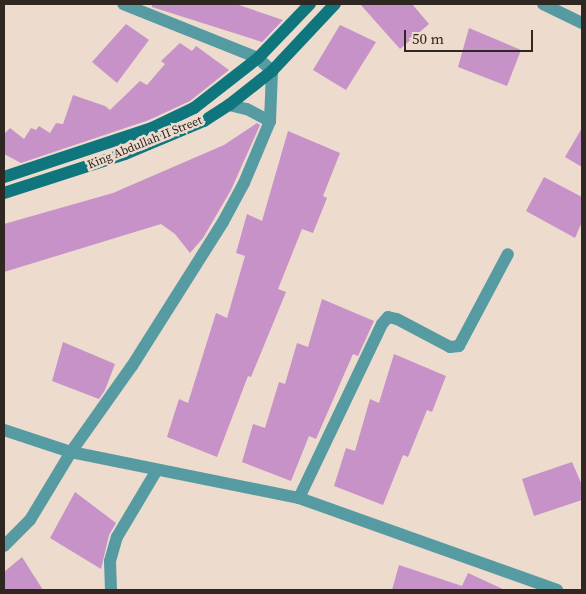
<!DOCTYPE html>
<style>
body{margin:0}
#map{position:relative;width:586px;height:594px;overflow:hidden;background:#eddbce;font-family:"Source Serif 4",serif}
div>[style]{position:absolute}
.building>*{inset:0;background:#c692c8}
.street>*{height:12px;margin:-6px;padding:0 6px;transform-origin:6px;border-radius:6px;background:#579ba2}
.secondary>*{height:12px;margin:-6px;padding:0 6px;transform-origin:6px;border-radius:6px;background:#10767e}
span{translate:-50% -50%;white-space:nowrap;text-align:center;line-height:1.15;-webkit-text-stroke:5px #eddbce;paint-order:stroke}
.street-label{font-size:12px;color:#2e2722}
.frame{position:absolute;inset:0;border:5px solid #2e2722;pointer-events:none}
.scale{position:absolute;left:404px;top:30px;width:129px;height:22px;box-sizing:border-box;border:2px solid #2e2722;border-top:0;padding-left:6px;font-size:15px;line-height:18px;white-space:nowrap;color:#2e2722;-webkit-text-stroke:4px #eddbce;paint-order:stroke}
</style>
<div id="map">
<div class="building">
<div style="clip-path:polygon(152px 4px,236px 4px,283px 20px,262px 42px,152px 7px)"></div>
<div style="clip-path:polygon(360px 4px,412px 4px,429px 24px,400px 49px)"></div>
<div style="clip-path:polygon(126px 24px,149px 40px,117px 83px,92px 62px)"></div>
<div style="clip-path:polygon(340px 25px,376px 42px,346px 90px,313px 70px)"></div>
<div style="clip-path:polygon(469px 28px,521px 50px,507px 86px,458px 67px)"></div>
<div style="clip-path:polygon(180px 43px,192px 51px,196px 46px,229px 70px,190px 101px,149px 120px,21px 163px,4px 154px,4px 134px,10px 128px,24px 139px,31px 128px,36px 130px,39px 126px,50px 133px,56px 123px,63px 124px,73px 95px,105px 106px,110px 110px,140px 81px,147px 85px,165px 64px,161px 61px)"></div>
<div style="clip-path:polygon(257px 123px,260px 125px,231px 190px,203px 238px,190px 253px,175px 234px,161px 224px,4px 272px,4px 224px,113px 193px,224px 145px)"></div>
<div style="clip-path:polygon(582px 128px,582px 167px,565px 157px)"></div>
<div style="clip-path:polygon(288px 131px,340px 153px,323px 196px,327px 198px,313px 233px,302px 229px,278px 289px,286px 292px,251px 377px,248px 376px,217px 457px,167px 437px,179px 399px,188px 403px,216px 313px,227px 318px,245px 256px,236px 253px,247px 214px,262px 221px)"></div>
<div style="clip-path:polygon(544px 177px,582px 197px,582px 222px,575px 238px,526px 211px)"></div>
<div style="clip-path:polygon(322px 299px,374px 321px,358px 356px,353px 354px,316px 439px,309px 436px,291px 481px,242px 462px,253px 424px,265px 428px,279px 382px,285px 384px,297px 343px,308px 347px)"></div>
<div style="clip-path:polygon(63px 342px,115px 364px,105px 390px,99px 399px,52px 381px)"></div>
<div style="clip-path:polygon(394px 354px,446px 376px,432px 412px,427px 410px,408px 457px,403px 455px,383px 505px,334px 486px,346px 448px,355px 451px,370px 399px,379px 403px)"></div>
<div style="clip-path:polygon(572px 462px,582px 485px,582px 500px,534px 516px,522px 479px)"></div>
<div style="clip-path:polygon(75px 492px,116px 523px,109px 535px,101px 569px,50px 538px)"></div>
<div style="clip-path:polygon(22px 557px,43px 590px,4px 590px,4px 572px)"></div>
<div style="clip-path:polygon(399px 565px,462px 586px,468px 573px,505px 590px,392px 590px)"></div>
</div>
<div class="street">
<div style="left:543px;top:4px;width:43px;rotate:26deg"></div>
<div style="left:229px;top:105px;width:18px;rotate:13deg"></div>
<div style="left:247px;top:109px;width:26px;rotate:28deg"></div>
<div style="left:4px;top:430px;width:71px;rotate:18.2deg"></div>
<div style="left:71px;top:452px;width:233px;rotate:11.4deg"></div>
<div style="left:299px;top:498px;width:274px;rotate:19.6deg"></div>
<div style="left:299px;top:498px;width:193px;rotate:-64.5deg"></div>
<div style="left:382px;top:324px;width:9px;rotate:-49deg"></div>
<div style="left:388px;top:317px;width:9px;rotate:13deg"></div>
<div style="left:397px;top:319px;width:60px;rotate:27.8deg"></div>
<div style="left:450px;top:347px;width:9px;rotate:-6deg"></div>
<div style="left:459px;top:346px;width:104px;rotate:-62deg"></div>
<div style="left:4px;top:546px;width:37px;rotate:-45deg"></div>
<div style="left:30px;top:520px;width:79px;rotate:-58.9deg"></div>
<div style="left:71px;top:452px;width:105px;rotate:-54.7deg"></div>
<div style="left:132px;top:366px;width:170px;rotate:-57.7deg"></div>
<div style="left:223px;top:222px;width:44px;rotate:-61.7deg"></div>
<div style="left:244px;top:183px;width:67px;rotate:-67.2deg"></div>
<div style="left:270px;top:121px;width:50px;rotate:-87.7deg"></div>
<div style="left:272px;top:71px;width:19px;rotate:-137deg"></div>
<div style="left:258px;top:58px;width:145px;rotate:-158.2deg"></div>
<div style="left:111px;top:590px;width:29px;rotate:-92deg"></div>
<div style="left:110px;top:561px;width:25px;rotate:-74deg"></div>
<div style="left:117px;top:537px;width:78px;rotate:-59.2deg"></div>
</div>
<div class="secondary">
<div style="left:4px;top:177px;width:156px;rotate:-18.3deg"></div>
<div style="left:152px;top:128px;width:47px;rotate:-25.5deg"></div>
<div style="left:194px;top:108px;width:81px;rotate:-38deg"></div>
<div style="left:258px;top:58px;width:75px;rotate:-46.1deg"></div>
<div style="left:4px;top:193px;width:127px;rotate:-17.9deg"></div>
<div style="left:125px;top:154px;width:86px;rotate:-22.7deg"></div>
<div style="left:204px;top:121px;width:30px;rotate:-33deg"></div>
<div style="left:229px;top:105px;width:55px;rotate:-38.3deg"></div>
<div style="left:272px;top:71px;width:92px;rotate:-46.8deg"></div>
</div>
<div class="street-label">
<span style="left:145px;top:143px;rotate:-22deg">King Abdullah II Street</span>
</div>
<div class="frame"></div>
<div class="scale">50 m</div>
</div>
